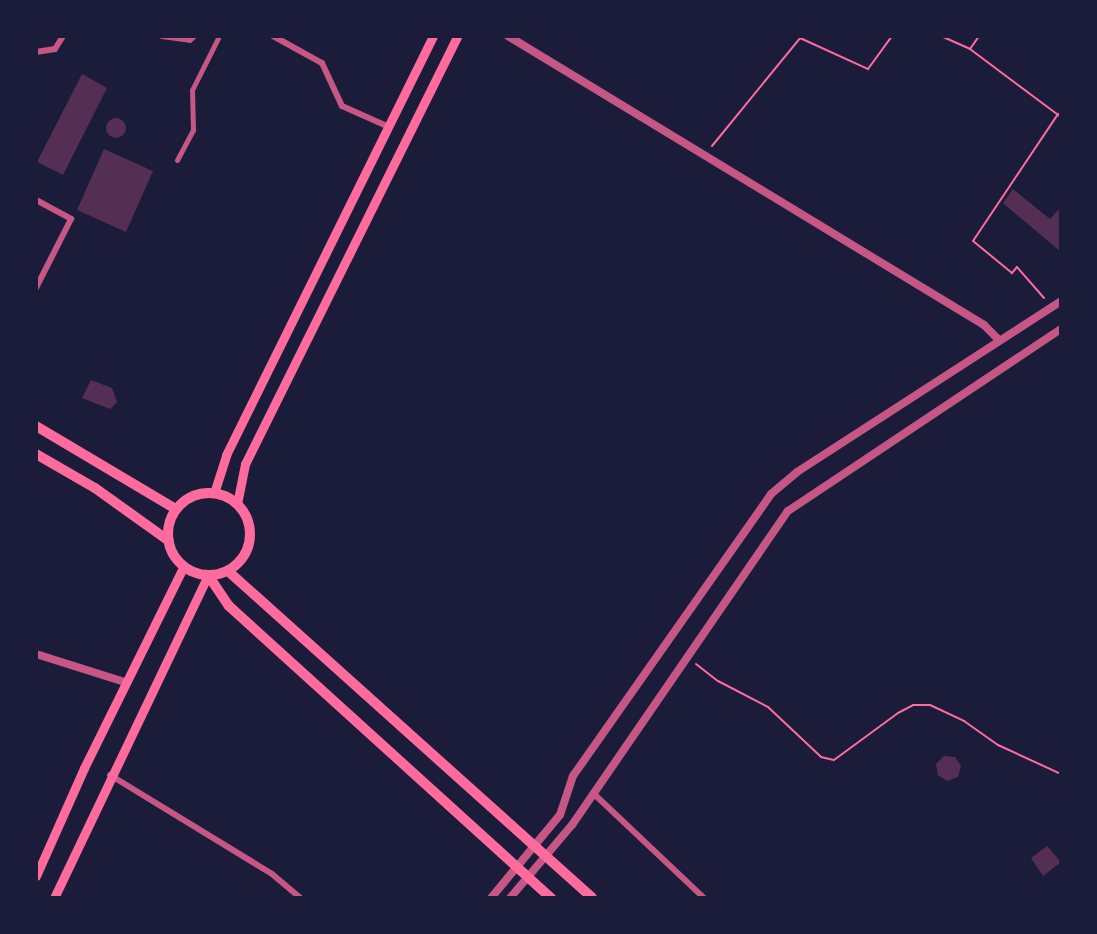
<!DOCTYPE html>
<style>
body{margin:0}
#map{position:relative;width:1097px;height:934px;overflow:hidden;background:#1b1b3a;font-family:"PT Sans",sans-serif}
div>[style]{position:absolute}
.building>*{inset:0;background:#542f53}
.round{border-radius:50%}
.path>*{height:2px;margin:-1px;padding:0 1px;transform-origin:1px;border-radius:1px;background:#ff6b9d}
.pedestrian>*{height:5px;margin:-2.5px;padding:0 2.5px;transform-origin:2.5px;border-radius:2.5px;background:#c65784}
.minor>*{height:6px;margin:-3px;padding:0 3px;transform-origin:3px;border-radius:3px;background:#c65784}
.tertiary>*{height:8px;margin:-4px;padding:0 4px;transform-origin:4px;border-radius:4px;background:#c65784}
.secondary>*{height:9px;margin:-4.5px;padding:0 4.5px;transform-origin:4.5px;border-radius:4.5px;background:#ff6b9d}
.primary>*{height:10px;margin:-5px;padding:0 5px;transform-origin:5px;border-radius:5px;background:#ff6b9d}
.primary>.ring{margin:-5px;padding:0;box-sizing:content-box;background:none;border:10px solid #ff6b9d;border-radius:50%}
span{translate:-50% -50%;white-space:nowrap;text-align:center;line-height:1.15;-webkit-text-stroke:6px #1b1b3a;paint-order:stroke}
.frame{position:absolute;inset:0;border:38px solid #1b1b3a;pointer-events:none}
</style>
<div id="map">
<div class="building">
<div style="clip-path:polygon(82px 74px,107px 88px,63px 175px,37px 162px)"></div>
<div class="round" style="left:106px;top:118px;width:20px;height:20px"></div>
<div style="clip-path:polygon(104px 149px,153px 171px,126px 232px,77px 210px)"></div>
<div style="clip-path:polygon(1013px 189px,1050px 219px,1061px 207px,1061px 252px,1003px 203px)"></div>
<div style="clip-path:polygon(91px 380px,112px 388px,117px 402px,110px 409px,82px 398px)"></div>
<div style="clip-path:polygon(944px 756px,955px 757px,961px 766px,958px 777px,947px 781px,938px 775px,936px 764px)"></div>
<div style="clip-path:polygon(1047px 846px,1061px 862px,1043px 876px,1031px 858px)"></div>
</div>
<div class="path">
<div style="left:941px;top:36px;width:32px;rotate:24deg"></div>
<div style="left:970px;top:49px;width:114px;rotate:36.8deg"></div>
<div style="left:970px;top:49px;width:16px;rotate:-55deg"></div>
<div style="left:712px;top:146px;width:139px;rotate:-50.8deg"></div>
<div style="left:800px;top:38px;width:75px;rotate:24.5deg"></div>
<div style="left:868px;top:69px;width:41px;rotate:-54deg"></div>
<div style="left:1044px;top:298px;width:41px;rotate:-131.1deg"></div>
<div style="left:1017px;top:267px;width:8px;rotate:130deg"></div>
<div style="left:1012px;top:273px;width:50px;rotate:-140.6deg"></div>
<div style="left:973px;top:241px;width:153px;rotate:-56.2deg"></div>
<div style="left:696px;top:664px;width:28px;rotate:38deg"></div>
<div style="left:718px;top:681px;width:56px;rotate:27.5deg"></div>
<div style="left:768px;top:707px;width:73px;rotate:43.3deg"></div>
<div style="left:821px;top:757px;width:13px;rotate:13deg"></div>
<div style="left:834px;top:760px;width:79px;rotate:-36.3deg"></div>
<div style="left:898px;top:713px;width:17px;rotate:-28deg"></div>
<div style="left:913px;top:705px;width:17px"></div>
<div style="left:930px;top:705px;width:38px;rotate:25deg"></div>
<div style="left:964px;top:721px;width:42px;rotate:35.2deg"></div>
<div style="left:998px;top:745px;width:69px;rotate:24.7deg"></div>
</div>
<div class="pedestrian">
<div style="left:177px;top:160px;width:34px;rotate:-62deg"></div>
<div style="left:193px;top:130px;width:40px;rotate:-91.4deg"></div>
<div style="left:192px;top:90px;width:60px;rotate:-63.4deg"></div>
</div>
<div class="minor">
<div style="left:162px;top:36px;width:28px;rotate:8deg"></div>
<div style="left:190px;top:40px;width:6px;rotate:-45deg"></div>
<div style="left:273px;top:36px;width:56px;rotate:28.9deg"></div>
<div style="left:322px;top:63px;width:47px;rotate:65.1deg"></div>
<div style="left:342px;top:106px;width:51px;rotate:24.1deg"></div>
<div style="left:36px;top:52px;width:19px;rotate:-9deg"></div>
<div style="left:55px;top:49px;width:15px;rotate:-58deg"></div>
<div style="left:36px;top:200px;width:40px;rotate:28deg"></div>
<div style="left:71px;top:219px;width:77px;rotate:116.9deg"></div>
<div style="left:110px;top:775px;width:190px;rotate:31.4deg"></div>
<div style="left:272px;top:874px;width:38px;rotate:40deg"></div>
<div style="left:593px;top:793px;width:153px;rotate:43.4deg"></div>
</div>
<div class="tertiary">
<div style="left:508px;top:36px;width:557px;rotate:31.26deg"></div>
<div style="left:984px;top:325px;width:20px;rotate:45deg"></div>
<div style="left:36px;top:654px;width:93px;rotate:17.5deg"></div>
<div style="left:491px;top:898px;width:108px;rotate:-50.3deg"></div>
<div style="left:560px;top:815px;width:41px;rotate:-71.6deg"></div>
<div style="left:573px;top:776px;width:345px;rotate:-54.9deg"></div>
<div style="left:771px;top:494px;width:34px;rotate:-40deg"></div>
<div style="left:797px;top:472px;width:315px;rotate:-32.9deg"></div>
<div style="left:510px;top:898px;width:96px;rotate:-49.7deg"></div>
<div style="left:572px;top:825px;width:381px;rotate:-55.5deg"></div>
<div style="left:788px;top:511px;width:328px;rotate:-33.7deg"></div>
</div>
<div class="secondary">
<div style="left:214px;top:493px;width:40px;rotate:-72deg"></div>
<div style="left:226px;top:455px;width:467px;rotate:-63.7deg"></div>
<div style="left:237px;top:504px;width:41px;rotate:-78.7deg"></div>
<div style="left:245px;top:464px;width:478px;rotate:-63.6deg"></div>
<div style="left:36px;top:876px;width:118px;rotate:-66deg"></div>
<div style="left:84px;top:768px;width:225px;rotate:-63.7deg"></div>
<div style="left:54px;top:898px;width:358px;rotate:-64.5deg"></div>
</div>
<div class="primary">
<div style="left:36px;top:426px;width:163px;rotate:30.7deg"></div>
<div style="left:36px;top:454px;width:68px;rotate:30deg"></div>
<div style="left:95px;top:488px;width:91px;rotate:35.6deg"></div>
<div class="ring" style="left:168px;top:493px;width:72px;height:72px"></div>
<div style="left:228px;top:571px;width:489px;rotate:41.9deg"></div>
<div style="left:208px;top:575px;width:37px;rotate:56deg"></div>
<div style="left:229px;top:606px;width:435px;rotate:42.2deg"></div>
</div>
<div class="frame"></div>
</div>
